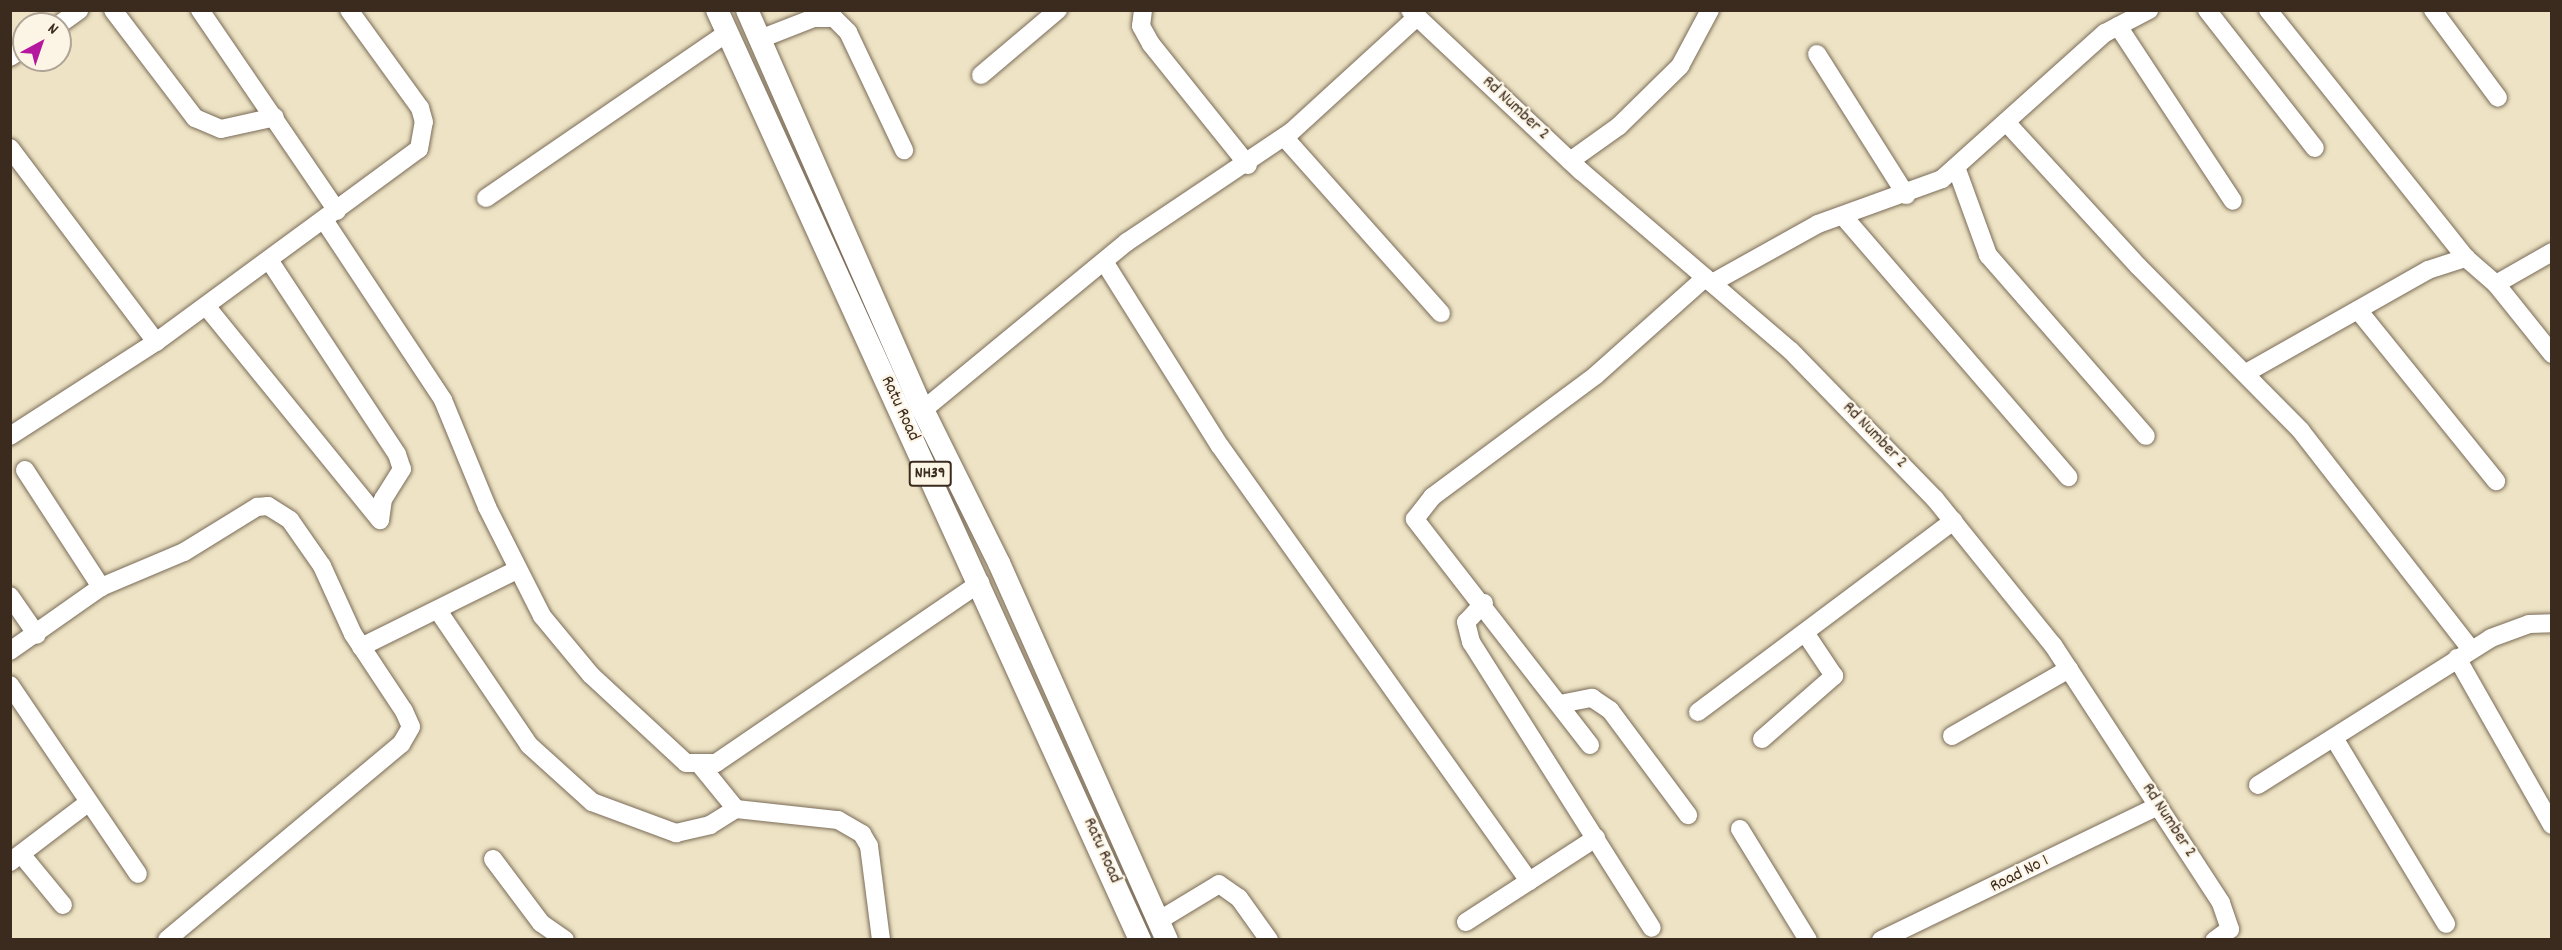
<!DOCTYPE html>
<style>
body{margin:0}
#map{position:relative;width:2562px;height:950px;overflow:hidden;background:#eee4c5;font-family:Dekko,sans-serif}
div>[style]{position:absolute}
.roads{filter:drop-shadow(0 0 2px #7a6b58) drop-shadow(0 0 2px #7a6b58)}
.minor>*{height:18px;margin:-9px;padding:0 9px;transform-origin:9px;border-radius:9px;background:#fff}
.major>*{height:22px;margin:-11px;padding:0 11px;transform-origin:11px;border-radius:11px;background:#fff}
span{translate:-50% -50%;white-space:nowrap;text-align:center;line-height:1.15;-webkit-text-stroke:4.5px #fcf5e5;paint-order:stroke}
.shield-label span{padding:2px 4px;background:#fcf5e5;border:2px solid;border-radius:4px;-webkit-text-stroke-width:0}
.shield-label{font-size:16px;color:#3b2a1e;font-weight:700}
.street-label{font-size:18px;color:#3b2a1e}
.frame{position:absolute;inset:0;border:12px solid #3b2a1e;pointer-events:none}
.north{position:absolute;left:12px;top:12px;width:60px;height:60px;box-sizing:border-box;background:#fcf5e5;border:2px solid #afa495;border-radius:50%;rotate:40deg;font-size:16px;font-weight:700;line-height:24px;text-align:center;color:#3b2a1e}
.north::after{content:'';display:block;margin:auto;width:21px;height:27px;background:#b5179e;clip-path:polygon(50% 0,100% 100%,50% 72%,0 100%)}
</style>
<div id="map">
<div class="roads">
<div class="minor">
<div style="left:113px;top:10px;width:136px;rotate:52.8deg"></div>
<div style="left:195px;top:118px;width:28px;rotate:23deg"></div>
<div style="left:221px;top:129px;width:55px;rotate:-12.5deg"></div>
<div style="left:200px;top:10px;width:243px;rotate:55.7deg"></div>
<div style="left:1143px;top:10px;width:16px;rotate:97deg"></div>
<div style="left:1141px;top:26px;width:21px;rotate:61deg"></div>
<div style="left:1151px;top:44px;width:155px;rotate:51.3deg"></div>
<div style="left:1410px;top:10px;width:235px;rotate:43.3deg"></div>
<div style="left:1581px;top:171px;width:277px;rotate:40.6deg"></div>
<div style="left:1791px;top:351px;width:206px;rotate:45.8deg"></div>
<div style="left:1935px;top:499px;width:188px;rotate:51.1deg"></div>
<div style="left:2053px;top:645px;width:308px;rotate:56.9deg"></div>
<div style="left:2221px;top:903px;width:28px;rotate:71deg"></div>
<div style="left:2230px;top:929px;width:19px;rotate:144deg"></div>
<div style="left:2207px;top:10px;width:175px;rotate:52deg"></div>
<div style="left:2268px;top:10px;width:317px;rotate:51.4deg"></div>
<div style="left:2433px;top:10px;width:109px;rotate:53.5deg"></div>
<div style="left:60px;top:24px;width:24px;rotate:-36deg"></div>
<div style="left:2118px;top:26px;width:209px;rotate:56.7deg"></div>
<div style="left:760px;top:39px;width:58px;rotate:-21.3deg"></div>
<div style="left:814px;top:18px;width:20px"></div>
<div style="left:834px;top:18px;width:20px;rotate:45deg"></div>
<div style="left:848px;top:32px;width:131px;rotate:64.6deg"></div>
<div style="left:1817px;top:54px;width:167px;rotate:57.7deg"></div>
<div style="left:10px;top:57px;width:17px;rotate:-33deg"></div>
<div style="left:981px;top:75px;width:101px;rotate:-40.2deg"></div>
<div style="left:2006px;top:122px;width:195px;rotate:47.5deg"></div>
<div style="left:2138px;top:266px;width:232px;rotate:45.3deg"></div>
<div style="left:2301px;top:431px;width:276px;rotate:52.1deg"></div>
<div style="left:1284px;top:137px;width:236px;rotate:48.3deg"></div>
<div style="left:10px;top:148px;width:243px;rotate:53deg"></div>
<div style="left:1570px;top:161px;width:60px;rotate:-35.5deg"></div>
<div style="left:1619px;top:126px;width:86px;rotate:-44.5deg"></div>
<div style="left:1680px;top:66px;width:64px;rotate:-61.8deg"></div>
<div style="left:1956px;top:167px;width:94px;rotate:70deg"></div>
<div style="left:1988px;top:255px;width:240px;rotate:48.9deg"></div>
<div style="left:486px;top:198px;width:292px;rotate:-34.4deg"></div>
<div style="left:1843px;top:216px;width:345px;rotate:49.2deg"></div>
<div style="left:324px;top:220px;width:216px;rotate:56.5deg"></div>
<div style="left:443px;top:400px;width:116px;rotate:67.6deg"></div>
<div style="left:487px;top:507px;width:122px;rotate:63.2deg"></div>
<div style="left:542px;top:616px;width:77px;rotate:50.3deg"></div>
<div style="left:591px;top:675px;width:129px;rotate:42.8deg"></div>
<div style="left:686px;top:763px;width:30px"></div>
<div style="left:716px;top:763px;width:320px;rotate:-34.3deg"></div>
<div style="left:269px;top:260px;width:232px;rotate:56.6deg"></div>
<div style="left:397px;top:454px;width:16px;rotate:72deg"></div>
<div style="left:402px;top:469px;width:36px;rotate:122deg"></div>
<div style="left:383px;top:499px;width:21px;rotate:98deg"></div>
<div style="left:1105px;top:263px;width:216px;rotate:57.9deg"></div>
<div style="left:1220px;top:446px;width:534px;rotate:54.61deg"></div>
<div style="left:1712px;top:283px;width:121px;rotate:-29.1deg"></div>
<div style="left:1818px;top:224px;width:132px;rotate:-19.9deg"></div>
<div style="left:1942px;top:179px;width:219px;rotate:-41.9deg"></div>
<div style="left:2105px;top:33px;width:50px;rotate:-27.6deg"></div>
<div style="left:2496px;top:284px;width:64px;rotate:-29.7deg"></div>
<div style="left:206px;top:306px;width:276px;rotate:50.9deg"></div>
<div style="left:2358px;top:310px;width:220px;rotate:51.1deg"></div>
<div style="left:2246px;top:373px;width:209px;rotate:-29.5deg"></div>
<div style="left:2428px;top:270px;width:40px;rotate:-18deg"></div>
<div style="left:2466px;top:258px;width:40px;rotate:41deg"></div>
<div style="left:2496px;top:284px;width:90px;rotate:51.3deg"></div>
<div style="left:923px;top:410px;width:264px;rotate:-39.5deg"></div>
<div style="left:1127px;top:242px;width:197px;rotate:-33.9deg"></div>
<div style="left:1291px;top:132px;width:171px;rotate:-42.4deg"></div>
<div style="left:10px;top:436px;width:174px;rotate:-32.8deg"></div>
<div style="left:156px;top:342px;width:326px;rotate:-36.3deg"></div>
<div style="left:419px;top:149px;width:27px;rotate:-80deg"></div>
<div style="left:424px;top:122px;width:15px;rotate:-106deg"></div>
<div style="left:420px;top:108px;width:121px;rotate:-125.9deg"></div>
<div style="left:25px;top:470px;width:140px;rotate:57deg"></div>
<div style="left:10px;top:596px;width:47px;rotate:55.3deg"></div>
<div style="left:1484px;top:603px;width:26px;rotate:133deg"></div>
<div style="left:1466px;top:622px;width:21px;rotate:76deg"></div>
<div style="left:1471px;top:642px;width:338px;rotate:57.7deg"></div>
<div style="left:439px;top:612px;width:161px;rotate:55.9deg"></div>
<div style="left:529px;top:745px;width:85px;rotate:42.1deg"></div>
<div style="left:592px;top:802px;width:90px;rotate:20.3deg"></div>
<div style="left:676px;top:833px;width:35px;rotate:-13deg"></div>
<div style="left:710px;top:825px;width:31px;rotate:-32deg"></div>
<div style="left:361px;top:647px;width:174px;rotate:-26.3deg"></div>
<div style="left:10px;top:651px;width:111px;rotate:-35.1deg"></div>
<div style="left:101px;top:587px;width:90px;rotate:-22.9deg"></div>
<div style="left:184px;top:552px;width:86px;rotate:-31.7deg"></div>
<div style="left:257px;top:507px;width:11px;rotate:-5deg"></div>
<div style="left:268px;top:506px;width:26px;rotate:32deg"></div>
<div style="left:290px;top:520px;width:56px;rotate:55.2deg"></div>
<div style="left:322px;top:566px;width:75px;rotate:65.5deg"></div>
<div style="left:353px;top:634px;width:92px;rotate:56.5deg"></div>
<div style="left:404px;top:711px;width:17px;rotate:66deg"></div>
<div style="left:411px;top:727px;width:20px;rotate:120deg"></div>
<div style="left:401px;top:744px;width:305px;rotate:140.1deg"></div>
<div style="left:2457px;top:658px;width:192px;rotate:60.4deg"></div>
<div style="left:10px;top:685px;width:228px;rotate:55.9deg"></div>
<div style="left:1560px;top:704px;width:33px;rotate:-11deg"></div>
<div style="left:1592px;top:698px;width:22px;rotate:34deg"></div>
<div style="left:1610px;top:710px;width:131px;rotate:53.4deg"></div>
<div style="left:1698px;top:712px;width:319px;rotate:-36.8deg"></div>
<div style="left:1952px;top:736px;width:135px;rotate:-29.8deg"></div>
<div style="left:2334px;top:738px;width:217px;rotate:58.9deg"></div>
<div style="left:1762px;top:739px;width:96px;rotate:-41.2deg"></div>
<div style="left:1834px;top:676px;width:50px;rotate:-123.7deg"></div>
<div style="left:1590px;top:745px;width:286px;rotate:-127.8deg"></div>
<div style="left:1415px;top:519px;width:28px;rotate:-52deg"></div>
<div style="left:1432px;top:497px;width:204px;rotate:-36.6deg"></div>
<div style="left:1596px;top:375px;width:146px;rotate:-41.7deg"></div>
<div style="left:701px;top:766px;width:55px;rotate:50.9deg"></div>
<div style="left:736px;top:809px;width:103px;rotate:6.2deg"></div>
<div style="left:838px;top:820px;width:28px;rotate:30deg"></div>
<div style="left:862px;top:834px;width:14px;rotate:60deg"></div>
<div style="left:869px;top:846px;width:95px;rotate:82.7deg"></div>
<div style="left:2258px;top:785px;width:275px;rotate:-32.2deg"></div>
<div style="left:2491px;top:638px;width:40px;rotate:-20.2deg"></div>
<div style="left:2529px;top:624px;width:23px;rotate:-2deg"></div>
<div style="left:1740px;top:829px;width:130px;rotate:58.5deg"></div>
<div style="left:21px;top:854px;width:66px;rotate:50.5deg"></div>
<div style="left:493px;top:859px;width:80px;rotate:53.1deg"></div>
<div style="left:541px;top:923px;width:29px;rotate:35deg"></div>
<div style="left:10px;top:862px;width:99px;rotate:-37.2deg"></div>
<div style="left:1158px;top:921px;width:71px;rotate:-31.2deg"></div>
<div style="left:1219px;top:884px;width:24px;rotate:35deg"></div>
<div style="left:1239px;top:898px;width:52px;rotate:54.5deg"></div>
<div style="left:1466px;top:922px;width:155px;rotate:-32.9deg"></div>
<div style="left:1881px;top:940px;width:308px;rotate:-25.8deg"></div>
</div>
<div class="major">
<div style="left:717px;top:10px;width:1022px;rotate:65.54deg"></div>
<div style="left:747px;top:10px;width:437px;rotate:66.3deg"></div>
<div style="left:923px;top:410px;width:171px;rotate:63.6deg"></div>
<div style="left:999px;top:563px;width:413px;rotate:66deg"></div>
</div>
</div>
<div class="shield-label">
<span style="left:930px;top:474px">NH39</span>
</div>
<div class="street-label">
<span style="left:1515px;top:109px;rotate:43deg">Rd Number 2</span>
<span style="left:899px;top:409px;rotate:65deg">Ratu Road</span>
<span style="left:1874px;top:436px;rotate:46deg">Rd Number 2</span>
<span style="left:2168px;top:821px;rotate:57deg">Rd Number 2</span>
<span style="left:1101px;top:851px;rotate:66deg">Ratu Road</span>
<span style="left:2020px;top:875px;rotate:-27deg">Road No 1</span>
</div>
<div class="frame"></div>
<div class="north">N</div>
</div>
